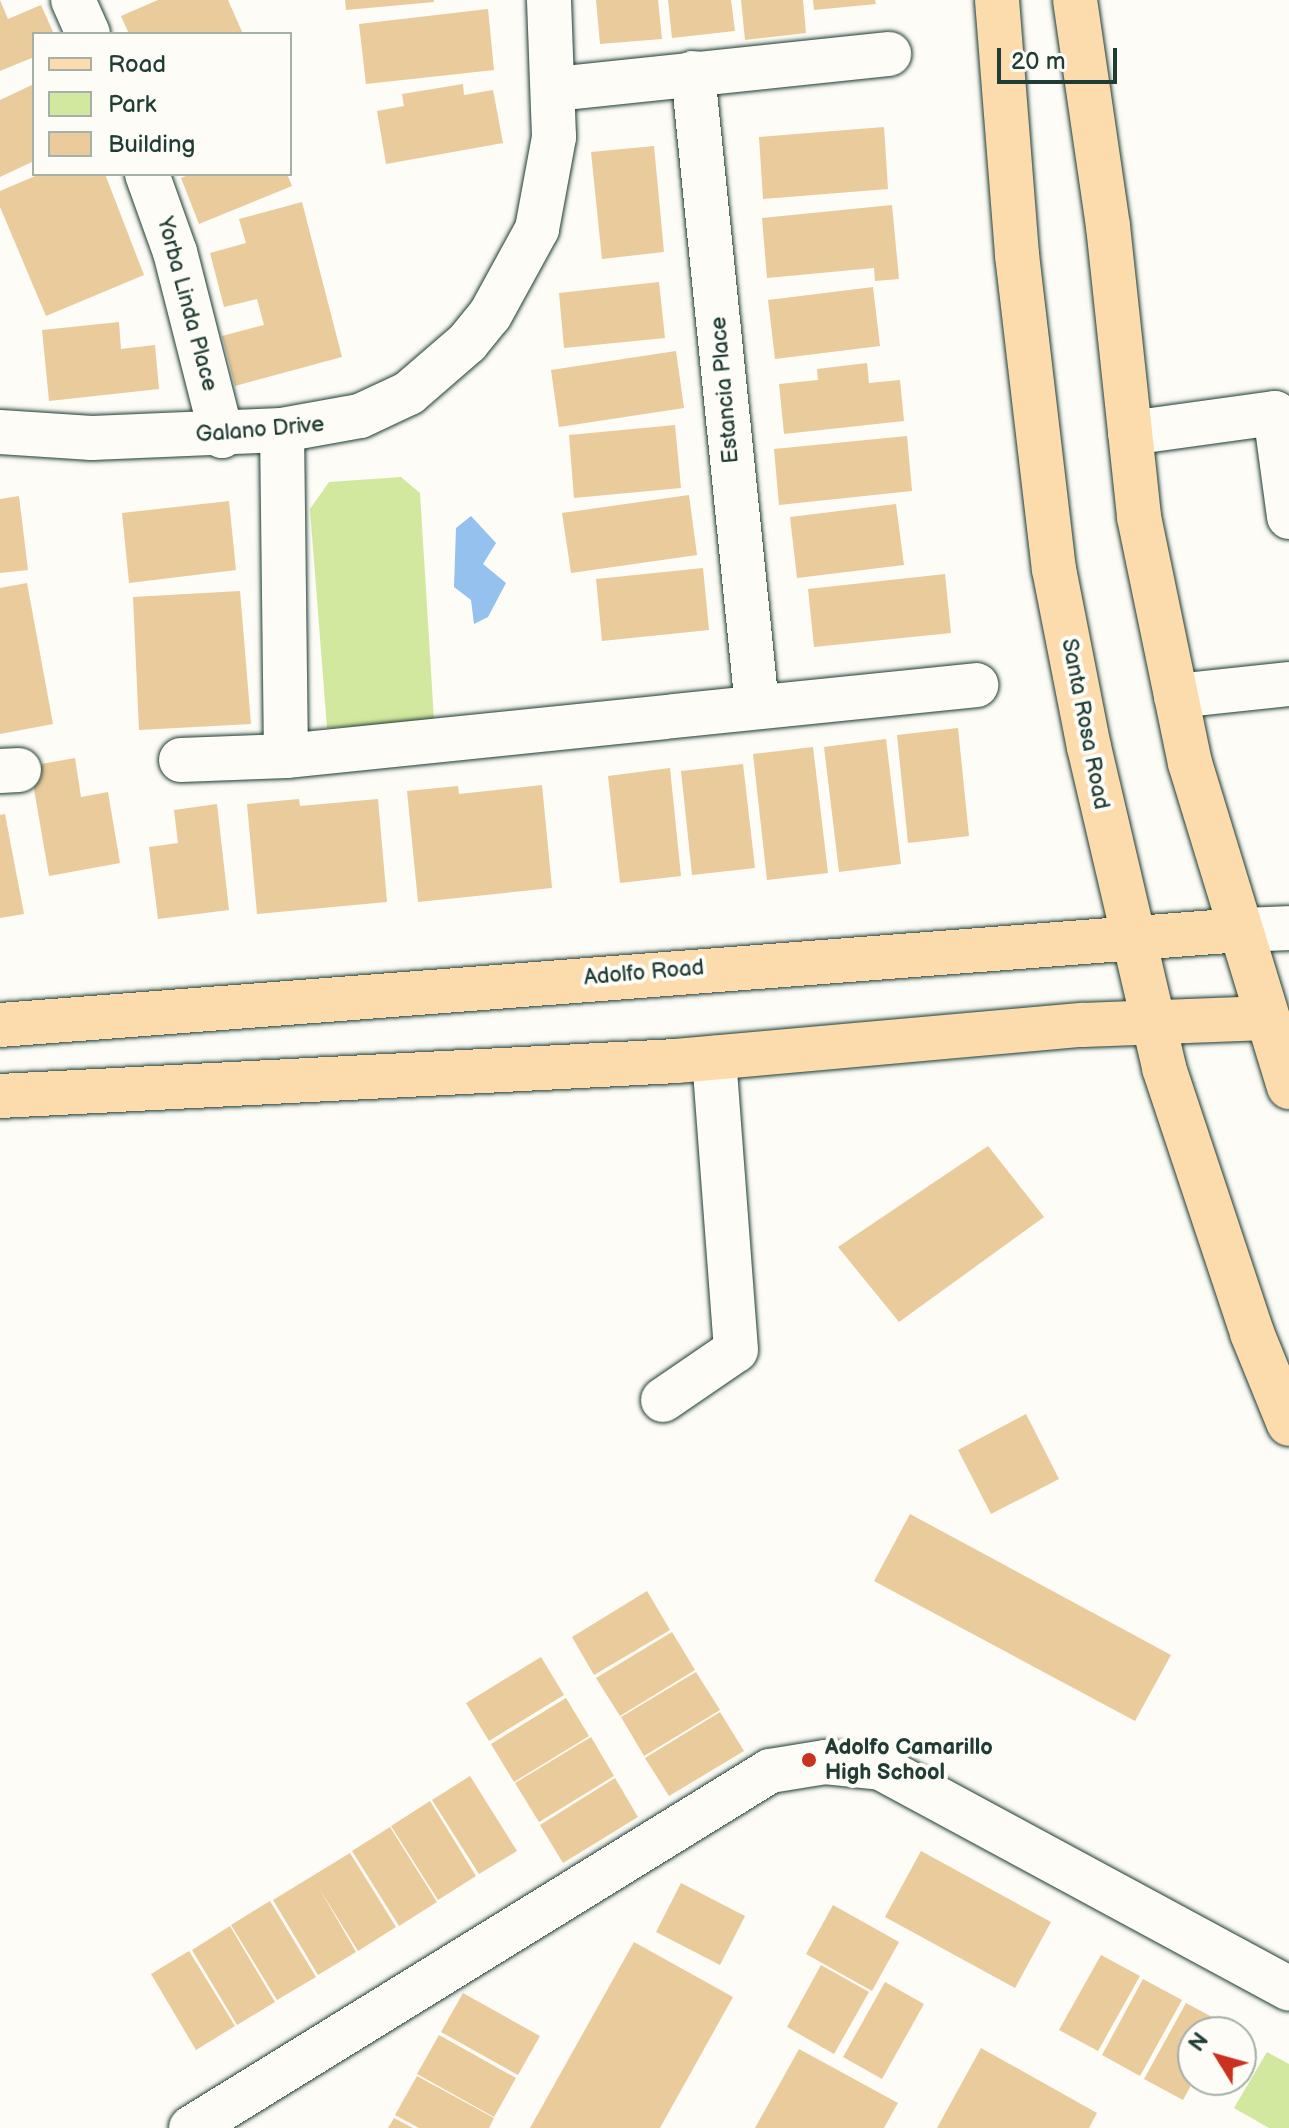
<!DOCTYPE html>
<style>
body{margin:0}
#map{position:relative;width:1289px;height:2128px;overflow:hidden;background:#fdfcf7;font-family:"Balsamiq Sans",sans-serif}
div>[style]{position:absolute}
.green>*{inset:0;background:#d1e89e}
.water>*{inset:0;background:#94c1ee}
.building>*{inset:0;background:#e9cb9c}
.roads{filter:drop-shadow(0 0 2px #1f3d34) drop-shadow(0 0 2px #1f3d34)}
.minor>*{height:44px;margin:-22px;padding:0 22px;transform-origin:22px;border-radius:22px;background:#fdfcf7}
.major>*{height:44px;margin:-22px;padding:0 22px;transform-origin:22px;border-radius:22px;background:#fcdcac}
.dots>*{width:22px;height:22px;translate:-50% -50%;box-sizing:border-box;border:4px solid #fdfcf7;border-radius:50%}
span{translate:-50% -50%;white-space:nowrap;text-align:center;line-height:1.15;-webkit-text-stroke:8px #fdfcf7;paint-order:stroke}
.street-label{font-size:22px;color:#1f3d34}
.poi-label{font-size:22px;color:#1f3d34;font-weight:700}
.left{translate:0 -50%;text-align:left}
.legend{position:absolute;left:32px;top:32px;width:260px;height:144px;box-sizing:border-box;background:#fdfcf7;border:2px solid #a4b0a9;margin:0;padding:10px 14px;list-style:none;font-size:24px;color:#1f3d34}
.legend li{display:flex;align-items:center;gap:16px;height:40px}
.legend b{width:40px;border:2px solid #a4b0a9}
.north{position:absolute;left:1177px;top:2016px;width:80px;height:80px;box-sizing:border-box;background:#fdfcf7;border:2px solid #a4b0a9;border-radius:50%;rotate:307deg;font-size:22px;font-weight:700;line-height:32px;text-align:center;color:#1f3d34}
.north::after{content:'';display:block;margin:auto;width:28px;height:36px;background:#c8321e;clip-path:polygon(50% 0,100% 100%,50% 72%,0 100%)}
.scale{position:absolute;left:997px;top:48px;width:120px;height:36px;box-sizing:border-box;border:4px solid #1f3d34;border-top:0;padding-left:10px;font-size:24px;line-height:28px;white-space:nowrap;color:#1f3d34;-webkit-text-stroke:6px #fdfcf7;paint-order:stroke}
</style>
<div id="map">
<div class="green">
<div style="clip-path:polygon(401px 477px,420px 493px,434px 720px,327px 728px,310px 509px,329px 482px)"></div>
<div style="clip-path:polygon(1267px 2052px,1289px 2064px,1289px 2128px,1269px 2128px,1234px 2108px)"></div>
</div>
<div class="water">
<div style="clip-path:polygon(471px 516px,496px 543px,483px 564px,506px 583px,488px 617px,474px 624px,471px 600px,454px 587px,456px 528px)"></div>
</div>
<div class="building">
<div style="clip-path:polygon(0 0,8px 19px,41px 5px,54px 34px,34px 34px,34px 57px,0 71px)"></div>
<div style="clip-path:polygon(158px 0,228px 0,243px 34px,129px 34px,121px 16px)"></div>
<div style="clip-path:polygon(345px 0,434px 0,434px 2px,346px 10px)"></div>
<div style="clip-path:polygon(596px 0,658px 0,662px 39px,600px 44px)"></div>
<div style="clip-path:polygon(668px 0,731px 0,735px 31px,672px 38px)"></div>
<div style="clip-path:polygon(741px 0,803px 0,806px 33px,745px 40px)"></div>
<div style="clip-path:polygon(813px 0,875px 0,876px 4px,814px 10px)"></div>
<div style="clip-path:polygon(488px 9px,494px 70px,366px 84px,359px 24px)"></div>
<div style="clip-path:polygon(34px 84px,34px 161px,0 177px,0 100px)"></div>
<div style="clip-path:polygon(463px 84px,464px 95px,493px 90px,503px 143px,386px 164px,377px 111px,404px 106px,402px 94px)"></div>
<div style="clip-path:polygon(884px 127px,888px 189px,763px 199px,759px 137px)"></div>
<div style="clip-path:polygon(654px 146px,664px 252px,602px 259px,591px 152px)"></div>
<div style="clip-path:polygon(40px 174px,105px 174px,144px 275px,46px 316px,0 207px,0 191px)"></div>
<div style="clip-path:polygon(191px 174px,287px 174px,292px 186px,199px 224px,181px 178px)"></div>
<div style="clip-path:polygon(302px 202px,342px 357px,235px 386px,222px 336px,264px 325px,257px 299px,224px 307px,210px 253px,246px 243px,239px 219px)"></div>
<div style="clip-path:polygon(892px 205px,899px 279px,875px 281px,874px 268px,767px 278px,762px 218px)"></div>
<div style="clip-path:polygon(659px 282px,665px 338px,564px 348px,559px 293px)"></div>
<div style="clip-path:polygon(873px 287px,880px 346px,775px 359px,768px 300px)"></div>
<div style="clip-path:polygon(119px 322px,121px 349px,155px 345px,159px 389px,49px 401px,42px 330px)"></div>
<div style="clip-path:polygon(676px 351px,684px 408px,559px 427px,551px 370px)"></div>
<div style="clip-path:polygon(867px 363px,869px 383px,900px 380px,904px 421px,784px 434px,779px 384px,818px 380px,817px 369px)"></div>
<div style="clip-path:polygon(675px 425px,681px 488px,574px 498px,569px 435px)"></div>
<div style="clip-path:polygon(907px 436px,912px 491px,779px 505px,774px 449px)"></div>
<div style="clip-path:polygon(689px 495px,697px 555px,571px 573px,562px 513px)"></div>
<div style="clip-path:polygon(19px 496px,28px 570px,0 573px,0 499px)"></div>
<div style="clip-path:polygon(229px 501px,236px 570px,129px 583px,122px 513px)"></div>
<div style="clip-path:polygon(896px 504px,904px 565px,797px 578px,790px 517px)"></div>
<div style="clip-path:polygon(703px 568px,709px 630px,602px 641px,596px 579px)"></div>
<div style="clip-path:polygon(945px 574px,951px 633px,814px 647px,808px 589px)"></div>
<div style="clip-path:polygon(27px 583px,53px 724px,0 734px,0 588px)"></div>
<div style="clip-path:polygon(240px 591px,251px 724px,139px 730px,133px 597px)"></div>
<div style="clip-path:polygon(958px 728px,969px 836px,908px 843px,897px 735px)"></div>
<div style="clip-path:polygon(886px 739px,901px 864px,839px 872px,824px 747px)"></div>
<div style="clip-path:polygon(813px 747px,828px 873px,767px 880px,753px 754px)"></div>
<div style="clip-path:polygon(75px 758px,81px 797px,108px 792px,120px 863px,49px 876px,30px 766px)"></div>
<div style="clip-path:polygon(743px 764px,755px 868px,692px 875px,681px 771px)"></div>
<div style="clip-path:polygon(670px 768px,681px 876px,620px 883px,608px 776px)"></div>
<div style="clip-path:polygon(542px 785px,552px 888px,418px 902px,407px 791px,458px 786px,459px 794px)"></div>
<div style="clip-path:polygon(299px 799px,300px 806px,378px 799px,387px 902px,257px 914px,247px 804px)"></div>
<div style="clip-path:polygon(217px 804px,229px 910px,158px 919px,149px 847px,178px 843px,174px 810px)"></div>
<div style="clip-path:polygon(5px 814px,24px 914px,0 918px,0 815px)"></div>
<div style="clip-path:polygon(988px 1146px,1044px 1217px,899px 1322px,838px 1247px)"></div>
<div style="clip-path:polygon(1026px 1414px,1059px 1479px,991px 1514px,958px 1450px)"></div>
<div style="clip-path:polygon(910px 1514px,1171px 1655px,1135px 1721px,874px 1581px)"></div>
<div style="clip-path:polygon(647px 1591px,670px 1630px,594px 1675px,572px 1637px)"></div>
<div style="clip-path:polygon(672px 1632px,695px 1670px,620px 1716px,596px 1678px)"></div>
<div style="clip-path:polygon(541px 1657px,564px 1695px,489px 1741px,466px 1703px)"></div>
<div style="clip-path:polygon(696px 1672px,720px 1710px,644px 1756px,621px 1717px)"></div>
<div style="clip-path:polygon(566px 1698px,589px 1736px,514px 1782px,491px 1744px)"></div>
<div style="clip-path:polygon(720px 1712px,744px 1751px,669px 1796px,645px 1758px)"></div>
<div style="clip-path:polygon(591px 1737px,614px 1776px,539px 1822px,515px 1783px)"></div>
<div style="clip-path:polygon(470px 1776px,517px 1851px,479px 1874px,432px 1800px)"></div>
<div style="clip-path:polygon(615px 1778px,638px 1817px,563px 1863px,540px 1825px)"></div>
<div style="clip-path:polygon(430px 1801px,476px 1876px,438px 1900px,391px 1826px)"></div>
<div style="clip-path:polygon(390px 1827px,437px 1902px,399px 1926px,352px 1851px)"></div>
<div style="clip-path:polygon(921px 1851px,1051px 1922px,1015px 1988px,885px 1917px)"></div>
<div style="clip-path:polygon(350px 1853px,396px 1927px,358px 1951px,319px 1888px,356px 1952px,318px 1975px,273px 1900px)"></div>
<div style="clip-path:polygon(681px 1883px,745px 1916px,720px 1965px,656px 1932px)"></div>
<div style="clip-path:polygon(270px 1901px,316px 1977px,277px 2000px,231px 1925px)"></div>
<div style="clip-path:polygon(833px 1905px,899px 1942px,872px 1991px,806px 1954px)"></div>
<div style="clip-path:polygon(230px 1926px,275px 2002px,237px 2025px,192px 1950px)"></div>
<div style="clip-path:polygon(634px 1942px,733px 1997px,660px 2128px,530px 2128px)"></div>
<div style="clip-path:polygon(189px 1951px,235px 2026px,196px 2050px,151px 1974px)"></div>
<div style="clip-path:polygon(1101px 1955px,1140px 1976px,1098px 2051px,1059px 2030px)"></div>
<div style="clip-path:polygon(821px 1965px,869px 1992px,834px 2054px,787px 2027px)"></div>
<div style="clip-path:polygon(1143px 1979px,1182px 2000px,1140px 2076px,1102px 2055px)"></div>
<div style="clip-path:polygon(885px 1982px,924px 2004px,882px 2079px,843px 2057px)"></div>
<div style="clip-path:polygon(463px 1993px,540px 2036px,518px 2075px,441px 2032px)"></div>
<div style="clip-path:polygon(1186px 2003px,1225px 2024px,1221px 2032px,1193px 2032px,1194px 2080px,1183px 2100px,1144px 2079px)"></div>
<div style="clip-path:polygon(439px 2035px,516px 2078px,494px 2117px,417px 2074px)"></div>
<div style="clip-path:polygon(981px 2048px,1097px 2113px,1089px 2128px,937px 2128px)"></div>
<div style="clip-path:polygon(799px 2049px,898px 2103px,884px 2128px,755px 2128px)"></div>
<div style="clip-path:polygon(417px 2076px,494px 2118px,489px 2128px,419px 2128px,395px 2115px)"></div>
<div style="clip-path:polygon(394px 2118px,413px 2128px,388px 2128px)"></div>
</div>
<div class="roads">
<div class="minor">
<div style="left:73px;top:0;width:37px;rotate:66deg"></div>
<div style="left:693px;top:73px;width:636px;rotate:84.23deg"></div>
<div style="left:555px;top:89px;width:336px;rotate:-6deg"></div>
<div style="left:147px;top:174px;width:83px;rotate:70.3deg"></div>
<div style="left:175px;top:252px;width:190px;rotate:75.7deg"></div>
<div style="left:282px;top:430px;width:326px;rotate:89.3deg"></div>
<div style="left:0;top:432px;width:92px;rotate:3.7deg"></div>
<div style="left:92px;top:438px;width:190px;rotate:-2.4deg"></div>
<div style="left:282px;top:430px;width:79px;rotate:-10.2deg"></div>
<div style="left:360px;top:416px;width:54px;rotate:-25.1deg"></div>
<div style="left:409px;top:393px;width:77px;rotate:-40.8deg"></div>
<div style="left:467px;top:343px;width:36px;rotate:-51deg"></div>
<div style="left:490px;top:315px;width:98px;rotate:-61.3deg"></div>
<div style="left:537px;top:229px;width:94px;rotate:-79.5deg"></div>
<div style="left:554px;top:137px;width:137px;rotate:-92.1deg"></div>
<div style="left:1130px;top:433px;width:146px;rotate:-7.9deg"></div>
<div style="left:1275px;top:413px;width:105px;rotate:82.3deg"></div>
<div style="left:1176px;top:696px;width:114px;rotate:-6.1deg"></div>
<div style="left:181px;top:760px;width:105px;rotate:-2.2deg"></div>
<div style="left:286px;top:756px;width:694px;rotate:-5.87deg"></div>
<div style="left:0;top:771px;width:19px;rotate:-3deg"></div>
<div style="left:1240px;top:930px;width:49px;rotate:-2.3deg"></div>
<div style="left:663px;top:1400px;width:88px;rotate:-34.4deg"></div>
<div style="left:736px;top:1350px;width:293px;rotate:-94.3deg"></div>
<div style="left:191px;top:2128px;width:680px;rotate:-31.66deg"></div>
<div style="left:770px;top:1771px;width:56px;rotate:-9.3deg"></div>
<div style="left:825px;top:1762px;width:56px;rotate:6.1deg"></div>
<div style="left:881px;top:1768px;width:464px;rotate:28.4deg"></div>
</div>
<div class="major">
<div style="left:997px;top:0;width:256px;rotate:85.5deg"></div>
<div style="left:1017px;top:255px;width:316px;rotate:83.3deg"></div>
<div style="left:1054px;top:569px;width:181px;rotate:78.9deg"></div>
<div style="left:1089px;top:747px;width:330px;rotate:76.8deg"></div>
<div style="left:1164px;top:1068px;width:279px;rotate:71.6deg"></div>
<div style="left:1252px;top:1333px;width:98px;rotate:67.9deg"></div>
<div style="left:1075px;top:0;width:228px;rotate:81.7deg"></div>
<div style="left:1108px;top:226px;width:293px;rotate:83.9deg"></div>
<div style="left:1139px;top:517px;width:251px;rotate:78.3deg"></div>
<div style="left:1190px;top:763px;width:339px;rotate:73deg"></div>
<div style="left:0;top:1025px;width:1244px;rotate:-4.38deg"></div>
<div style="left:0;top:1096px;width:677px;rotate:-2.96deg"></div>
<div style="left:676px;top:1061px;width:409px;rotate:-5.1deg"></div>
<div style="left:1083px;top:1025px;width:184px;rotate:-2.2deg"></div>
</div>
</div>
<div class="dots">
<div style="left:809px;top:1760px;background:#c8321e"></div>
</div>
<div class="street-label">
<span style="left:187px;top:304px;rotate:75deg">Yorba Linda Place</span>
<span style="left:725px;top:390px;rotate:-95deg">Estancia Place</span>
<span style="left:260px;top:430px;rotate:-5deg">Galano Drive</span>
<span style="left:1085px;top:724px;rotate:79deg">Santa Rosa Road</span>
<span style="left:644px;top:973px;rotate:-5deg">Adolfo Road</span>
</div>
<div class="poi-label">
<span class="left" style="left:825px;top:1760px">Adolfo Camarillo<br>High School</span>
</div>
<ul class="legend">
<li><b style="height:10px;background:#fcdcac"></b>Road</li>
<li><b style="height:22px;background:#d1e89e"></b>Park</li>
<li><b style="height:22px;background:#e9cb9c"></b>Building</li>
</ul>
<div class="north">N</div>
<div class="scale">20 m</div>
</div>
